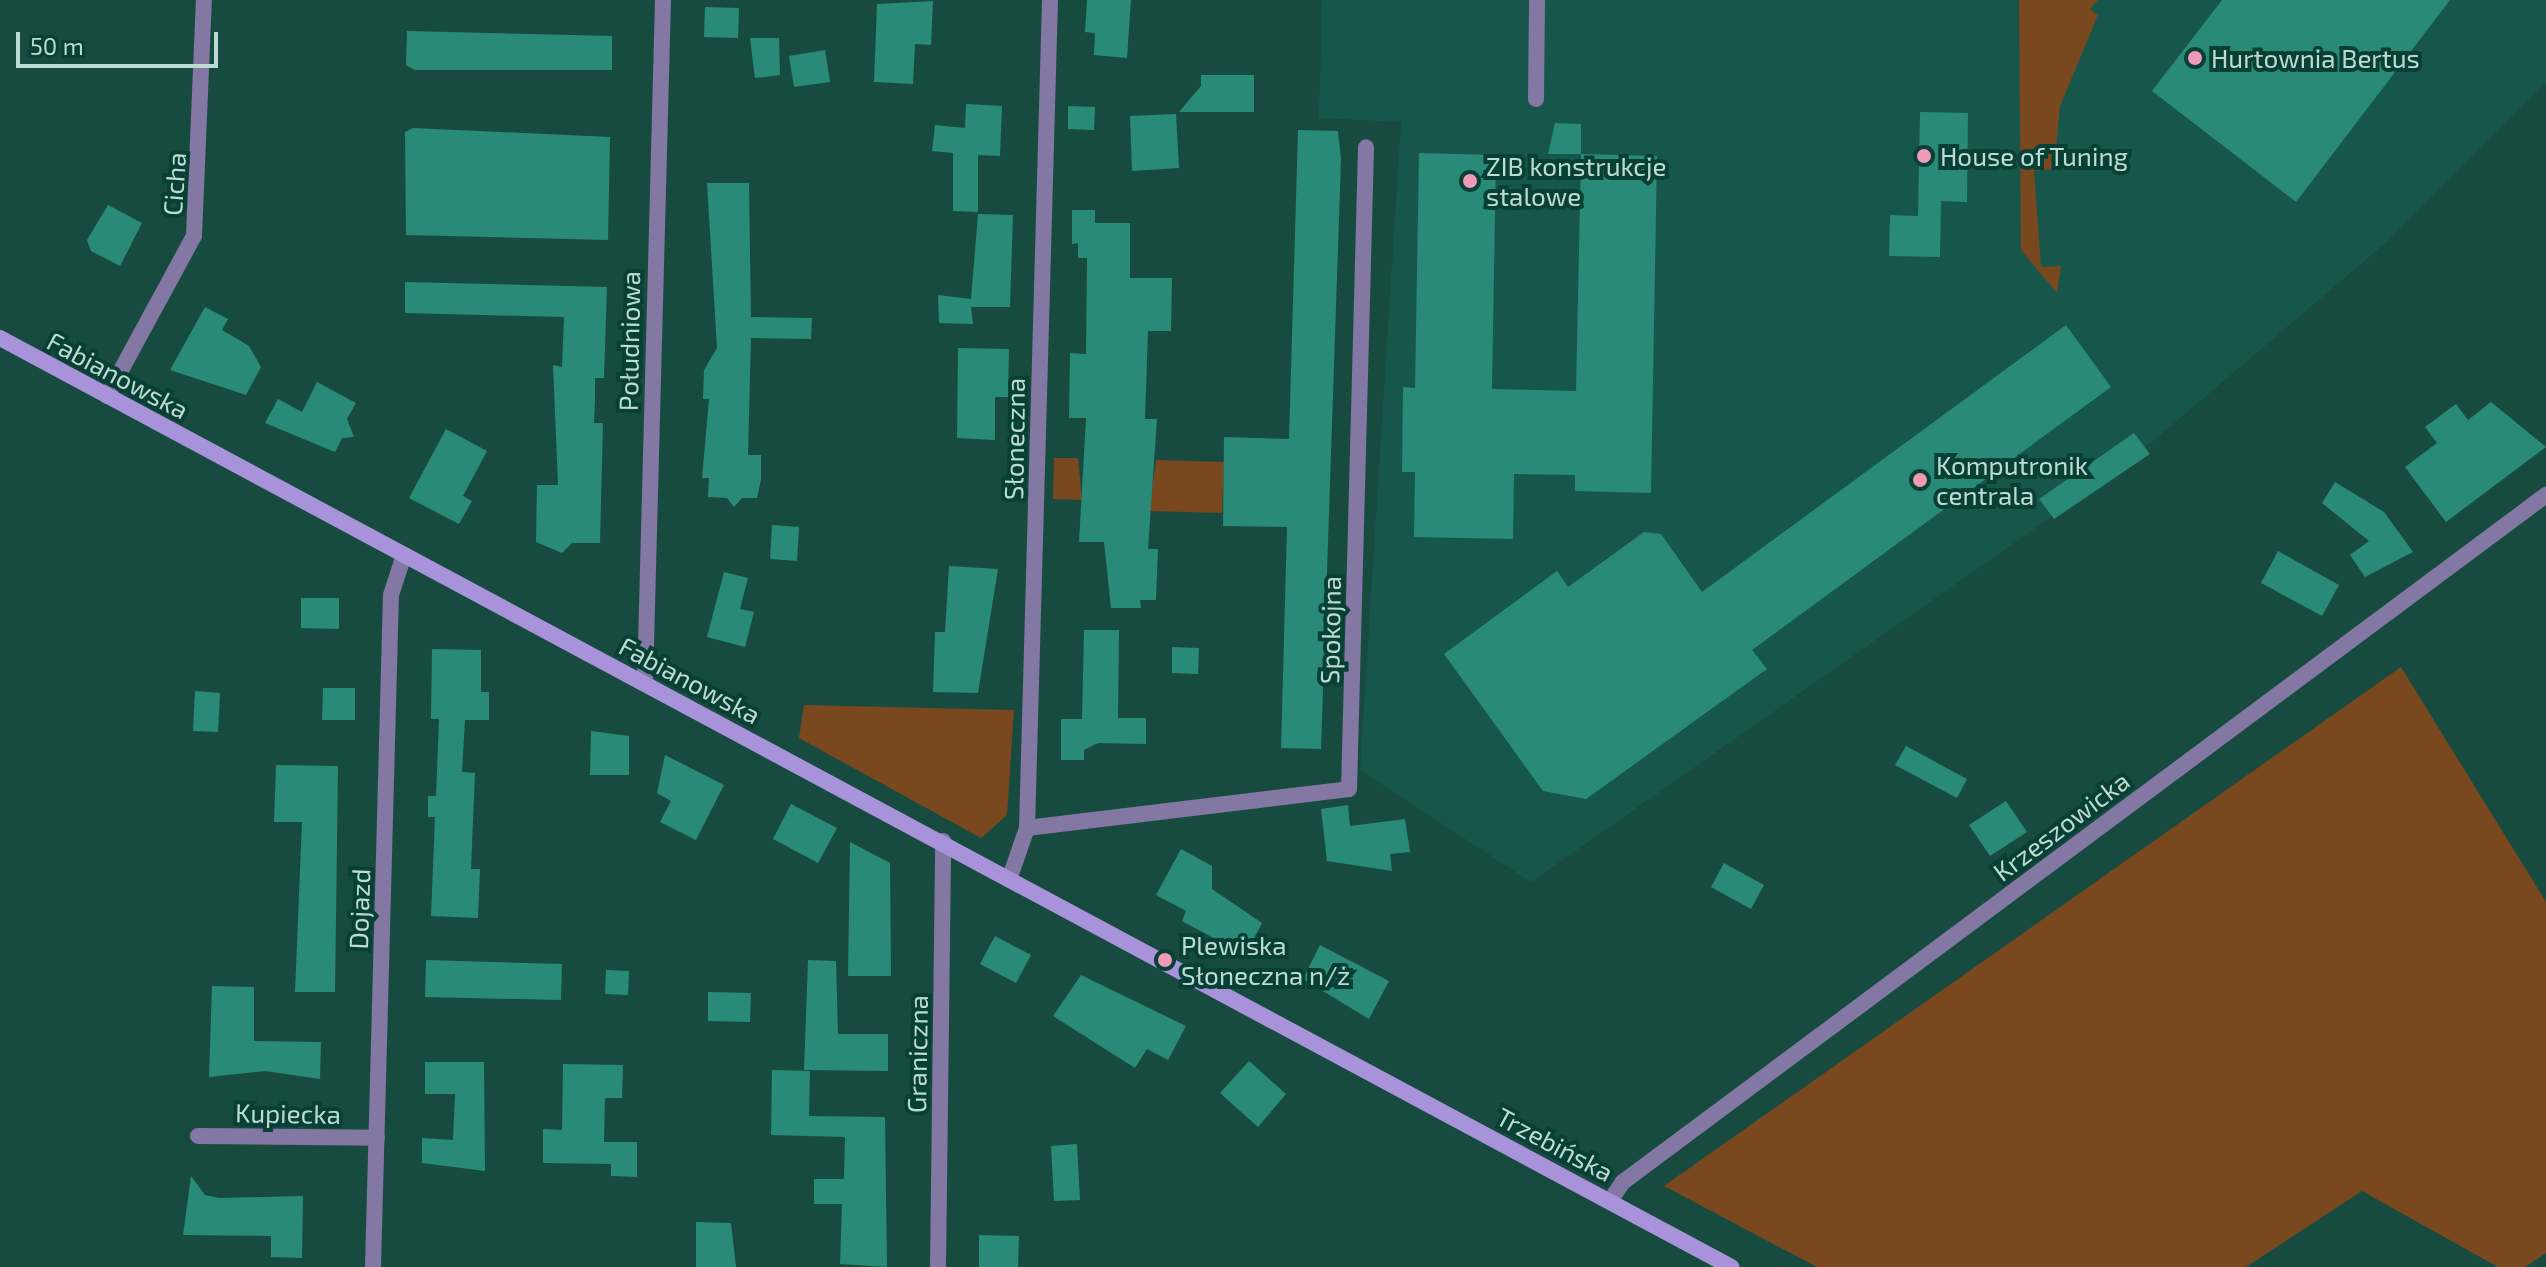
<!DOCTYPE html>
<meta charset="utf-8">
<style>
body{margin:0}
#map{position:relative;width:2546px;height:1267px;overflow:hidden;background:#184b40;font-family:"Exo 2",sans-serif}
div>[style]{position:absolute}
.built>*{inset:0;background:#17564a}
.green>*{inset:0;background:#79481f}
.building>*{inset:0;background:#2a8a78}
.lane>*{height:16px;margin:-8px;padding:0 8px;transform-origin:8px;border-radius:8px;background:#8377a3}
.street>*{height:16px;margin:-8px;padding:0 8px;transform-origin:8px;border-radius:8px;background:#8377a3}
.secondary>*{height:16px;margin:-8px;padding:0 8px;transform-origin:8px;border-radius:8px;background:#a893da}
.dots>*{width:22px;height:22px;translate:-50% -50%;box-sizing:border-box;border:4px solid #094036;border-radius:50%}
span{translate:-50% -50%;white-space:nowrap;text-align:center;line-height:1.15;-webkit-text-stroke:8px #094036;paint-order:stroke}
.poi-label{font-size:26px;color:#bcdbd3}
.left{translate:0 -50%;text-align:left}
.street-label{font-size:26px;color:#bcdbd3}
.scale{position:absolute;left:16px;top:32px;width:202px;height:36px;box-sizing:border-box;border:4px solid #bcdbd3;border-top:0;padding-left:10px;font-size:24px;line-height:28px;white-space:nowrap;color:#bcdbd3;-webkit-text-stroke:6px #094036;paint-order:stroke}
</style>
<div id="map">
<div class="built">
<div style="clip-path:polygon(1322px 0,2546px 0,2546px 82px,2390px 239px,2125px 465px,1531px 882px,1360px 770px,1401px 122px,1319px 118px)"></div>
</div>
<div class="green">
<div style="clip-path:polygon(2019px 0,2098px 0,2090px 9px,2098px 15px,2060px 106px,2054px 169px,2034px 171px,2041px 267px,2061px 266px,2057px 293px,2021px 250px)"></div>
<div style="clip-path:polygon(1054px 458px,1078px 458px,1082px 500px,1053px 499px)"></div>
<div style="clip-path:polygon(1156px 460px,1224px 462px,1222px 513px,1149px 511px)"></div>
<div style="clip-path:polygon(2401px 667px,2546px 902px,2546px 1253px,2525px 1267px,2498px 1267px,2362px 1191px,2246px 1267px,1817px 1267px,1664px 1186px)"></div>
<div style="clip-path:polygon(804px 705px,1014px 710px,1007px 815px,981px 838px,799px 738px)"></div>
</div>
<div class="building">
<div style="clip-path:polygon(1087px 0,1131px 0,1127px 58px,1094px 55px,1095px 33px,1085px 32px)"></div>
<div style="clip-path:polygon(2222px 0,2450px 0,2296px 202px,2152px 91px)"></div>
<div style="clip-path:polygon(933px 1px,931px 45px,915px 44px,913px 84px,874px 82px,877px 4px)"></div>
<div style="clip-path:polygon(705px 7px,739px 8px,738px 38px,704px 37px)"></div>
<div style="clip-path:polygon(407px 31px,612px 36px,612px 70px,415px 70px,406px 65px)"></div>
<div style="clip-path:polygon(750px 38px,779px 38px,780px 75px,755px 78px)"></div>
<div style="clip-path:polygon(825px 50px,830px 82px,794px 87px,789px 56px)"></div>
<div style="clip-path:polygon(1201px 75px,1254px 75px,1254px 112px,1179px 112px,1201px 86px)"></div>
<div style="clip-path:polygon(966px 104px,1002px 106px,1000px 156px,978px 155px,978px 212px,953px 211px,953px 153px,932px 151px,935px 125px,965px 128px)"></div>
<div style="clip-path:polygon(1068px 106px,1095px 107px,1094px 130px,1068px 129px)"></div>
<div style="clip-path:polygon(1920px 112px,1968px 113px,1967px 202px,1941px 201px,1940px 257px,1889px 256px,1890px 215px,1918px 216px)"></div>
<div style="clip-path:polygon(1176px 114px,1179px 168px,1132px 171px,1130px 116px)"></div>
<div style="clip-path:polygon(1555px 123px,1581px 124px,1581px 154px,1548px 154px)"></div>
<div style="clip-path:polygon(413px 128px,610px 137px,608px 240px,406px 235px,405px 132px)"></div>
<div style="clip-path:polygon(1298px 130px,1338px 131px,1341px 159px,1321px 749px,1281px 748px,1287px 527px,1223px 526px,1224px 437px,1289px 439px)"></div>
<div style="clip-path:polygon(1419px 153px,1496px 155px,1492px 389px,1576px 391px,1581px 154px,1657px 156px,1651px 493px,1575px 491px,1575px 475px,1514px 474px,1513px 539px,1414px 537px,1415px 472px,1402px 472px,1403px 387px,1415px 388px)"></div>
<div style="clip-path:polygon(707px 183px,749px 183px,751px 317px,812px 318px,811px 339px,751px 338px,748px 455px,761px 455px,761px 480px,757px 498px,742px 498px,734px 507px,727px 498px,708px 497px,709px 478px,702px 478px,709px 399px,703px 399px,704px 370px,717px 348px)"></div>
<div style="clip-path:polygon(108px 205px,142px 223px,120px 266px,91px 251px,87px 240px)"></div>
<div style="clip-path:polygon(1072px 210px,1095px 210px,1095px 223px,1130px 223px,1130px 278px,1172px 278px,1171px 331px,1148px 331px,1145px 419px,1157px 419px,1148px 549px,1158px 549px,1156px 600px,1140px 600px,1141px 608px,1111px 608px,1104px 542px,1079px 542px,1086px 418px,1069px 418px,1070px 353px,1086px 354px,1087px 258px,1078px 258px,1078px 243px,1072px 244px)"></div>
<div style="clip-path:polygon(978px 214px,1013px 215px,1010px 307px,971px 307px,973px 324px,939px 323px,938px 295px,971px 299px)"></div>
<div style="clip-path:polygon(405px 282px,607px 287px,604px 378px,595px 378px,595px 401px,594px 423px,603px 423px,600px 543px,572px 543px,562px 553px,536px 542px,537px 485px,558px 485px,553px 365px,562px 367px,564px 317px,405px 313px)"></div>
<div style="clip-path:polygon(205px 307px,228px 319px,222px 330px,249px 346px,261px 367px,246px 395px,170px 370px)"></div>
<div style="clip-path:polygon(2066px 325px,2111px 387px,1752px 650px,1767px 669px,1586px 799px,1543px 791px,1444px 654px,1557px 571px,1568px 587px,1644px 532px,1661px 534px,1702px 592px)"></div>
<div style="clip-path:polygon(958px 348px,1009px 349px,1008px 397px,995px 397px,995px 440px,957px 438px)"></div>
<div style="clip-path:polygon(317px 382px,356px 403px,347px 419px,354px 437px,342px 438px,335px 452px,265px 423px,278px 399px,302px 412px)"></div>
<div style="clip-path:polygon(2491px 402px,2546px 447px,2446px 522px,2405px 467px,2437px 443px,2425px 427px,2456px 404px,2468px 420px)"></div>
<div style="clip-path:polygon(446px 429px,487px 451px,463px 496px,472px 501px,459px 524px,409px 498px)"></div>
<div style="clip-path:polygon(2134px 433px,2150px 454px,2054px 519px,2039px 499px)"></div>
<div style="clip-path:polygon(2335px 482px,2384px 512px,2413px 552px,2365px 577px,2350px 555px,2369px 541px,2322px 503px)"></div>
<div style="clip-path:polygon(772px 525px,799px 527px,797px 561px,770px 559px)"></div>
<div style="clip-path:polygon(2278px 551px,2339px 585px,2322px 616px,2261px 583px)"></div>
<div style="clip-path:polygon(949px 566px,998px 569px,978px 693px,933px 692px,935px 632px,945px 632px)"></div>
<div style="clip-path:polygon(724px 572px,748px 578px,740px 609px,754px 612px,745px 647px,707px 637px)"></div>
<div style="clip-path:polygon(301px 598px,339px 598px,339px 629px,301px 628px)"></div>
<div style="clip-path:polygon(1084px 630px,1119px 630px,1118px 718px,1146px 718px,1146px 744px,1098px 743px,1084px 750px,1084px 760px,1061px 760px,1061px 719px,1082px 719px)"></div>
<div style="clip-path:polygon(1172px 647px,1199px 648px,1198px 674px,1172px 673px)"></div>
<div style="clip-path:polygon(432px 649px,481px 650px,481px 692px,489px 692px,489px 720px,465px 720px,462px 772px,475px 773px,471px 869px,480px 869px,478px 918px,431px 916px,435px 817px,428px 817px,428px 796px,436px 796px,439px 719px,431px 719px)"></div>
<div style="clip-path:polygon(323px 688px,355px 688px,355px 720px,322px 720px)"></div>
<div style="clip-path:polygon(195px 691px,220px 693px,218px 732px,193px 731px)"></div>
<div style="clip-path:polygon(591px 731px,629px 736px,629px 775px,590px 775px)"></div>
<div style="clip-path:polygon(1906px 746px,1967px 779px,1957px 798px,1895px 765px)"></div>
<div style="clip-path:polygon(665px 755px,724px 785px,696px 840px,660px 822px,671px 801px,657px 793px)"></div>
<div style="clip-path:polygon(276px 765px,338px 766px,335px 992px,295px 992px,302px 822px,274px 822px)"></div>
<div style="clip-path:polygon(2006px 801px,2027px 832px,1990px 856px,1969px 825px)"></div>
<div style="clip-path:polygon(791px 804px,837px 828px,818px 863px,773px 839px)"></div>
<div style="clip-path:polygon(1348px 805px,1350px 826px,1405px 819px,1410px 852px,1390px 854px,1392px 871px,1327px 861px,1321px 809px)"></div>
<div style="clip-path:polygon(850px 842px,890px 863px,891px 976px,848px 976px)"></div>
<div style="clip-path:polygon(1181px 849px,1212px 866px,1212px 889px,1262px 923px,1245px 955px,1182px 921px,1186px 911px,1156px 895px)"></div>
<div style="clip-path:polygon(1724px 863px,1764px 885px,1751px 909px,1711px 887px)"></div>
<div style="clip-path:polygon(995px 936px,1031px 955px,1016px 983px,980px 964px)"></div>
<div style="clip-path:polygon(1320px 945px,1389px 981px,1369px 1019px,1303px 979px)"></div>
<div style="clip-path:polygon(426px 960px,562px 964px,561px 1000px,425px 997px)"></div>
<div style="clip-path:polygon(808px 960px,836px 961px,838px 1034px,888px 1034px,888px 1071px,804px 1070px)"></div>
<div style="clip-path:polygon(606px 970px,629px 971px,628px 995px,605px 994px)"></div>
<div style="clip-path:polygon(1081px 975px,1186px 1026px,1168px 1060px,1147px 1049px,1135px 1068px,1053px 1016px)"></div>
<div style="clip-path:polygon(212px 986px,254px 987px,254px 1041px,321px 1042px,320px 1079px,265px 1071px,209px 1077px)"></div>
<div style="clip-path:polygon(708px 992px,751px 993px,750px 1022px,708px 1021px)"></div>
<div style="clip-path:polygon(1249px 1061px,1286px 1094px,1258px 1127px,1220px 1093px)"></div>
<div style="clip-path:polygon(425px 1062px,484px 1062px,485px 1171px,422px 1163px,422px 1138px,453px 1140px,455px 1094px,425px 1094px)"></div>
<div style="clip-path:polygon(563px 1064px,623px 1065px,622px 1098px,605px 1098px,604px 1142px,637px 1142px,637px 1177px,611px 1176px,611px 1164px,543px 1163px,543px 1129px,562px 1130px)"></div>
<div style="clip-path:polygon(772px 1070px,810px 1071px,809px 1116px,885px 1117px,887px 1267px,840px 1264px,842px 1204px,814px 1204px,814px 1179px,844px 1179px,845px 1137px,771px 1135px)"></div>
<div style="clip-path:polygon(1077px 1144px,1080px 1200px,1054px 1201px,1051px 1146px)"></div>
<div style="clip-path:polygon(191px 1176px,205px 1195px,219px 1198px,303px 1196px,302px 1258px,271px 1257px,271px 1236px,183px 1235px)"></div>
<div style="clip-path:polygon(696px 1222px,731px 1223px,736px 1267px,696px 1267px)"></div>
<div style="clip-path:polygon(979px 1235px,1019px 1236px,1018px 1267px,979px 1267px)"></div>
</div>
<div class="lane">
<div style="left:1536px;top:99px;width:99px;rotate:-89.4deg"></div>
<div style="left:198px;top:1136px;width:179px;rotate:0.6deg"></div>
</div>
<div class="street">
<div style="left:107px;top:396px;width:182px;rotate:-61.5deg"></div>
<div style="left:194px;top:236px;width:236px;rotate:-87.6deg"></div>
<div style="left:645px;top:683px;width:683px;rotate:-88.49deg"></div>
<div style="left:1027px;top:828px;width:324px;rotate:-6.9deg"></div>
<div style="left:1349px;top:789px;width:642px;rotate:-88.48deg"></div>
<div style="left:1010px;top:877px;width:52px;rotate:-70.9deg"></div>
<div style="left:1027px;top:828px;width:828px;rotate:-88.41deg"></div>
<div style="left:1610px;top:1201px;width:23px;rotate:-56deg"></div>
<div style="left:1623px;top:1182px;width:1151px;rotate:-36.66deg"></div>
<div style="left:373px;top:1267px;width:672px;rotate:-88.47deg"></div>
<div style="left:391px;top:595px;width:42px;rotate:-72deg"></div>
<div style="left:938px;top:1267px;width:426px;rotate:-89.3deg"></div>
</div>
<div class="secondary">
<div style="left:0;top:338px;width:1965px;rotate:28.22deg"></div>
</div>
<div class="dots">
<div style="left:2195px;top:58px;background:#ef9ab8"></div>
<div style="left:1924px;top:156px;background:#ef9ab8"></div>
<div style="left:1470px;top:181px;background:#ef9ab8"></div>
<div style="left:1920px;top:480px;background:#ef9ab8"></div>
<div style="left:1165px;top:960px;background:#ef9ab8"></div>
</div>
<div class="poi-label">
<span class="left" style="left:2211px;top:58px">Hurtownia Bertus</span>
<span class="left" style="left:1940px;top:156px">House of Tuning</span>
<span class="left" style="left:1486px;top:181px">ZIB konstrukcje<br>stalowe</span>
<span class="left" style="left:1936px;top:480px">Komputronik<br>centrala</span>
<span class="left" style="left:1181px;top:960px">Plewiska<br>Słoneczna n/ż</span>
</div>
<div class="street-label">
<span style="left:174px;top:184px;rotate:-86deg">Cicha</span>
<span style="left:629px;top:341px;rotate:-89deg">Południowa</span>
<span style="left:118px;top:375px;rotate:28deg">Fabianowska</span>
<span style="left:1014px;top:439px;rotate:-89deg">Słoneczna</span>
<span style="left:1330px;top:630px;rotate:-89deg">Spokojna</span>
<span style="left:690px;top:680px;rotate:28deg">Fabianowska</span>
<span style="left:2061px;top:826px;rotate:-37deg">Krzeszowicka</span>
<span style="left:359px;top:909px;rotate:-88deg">Dojazd</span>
<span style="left:917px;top:1054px;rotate:-89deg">Graniczna</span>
<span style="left:288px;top:1113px;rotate:1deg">Kupiecka</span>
<span style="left:1555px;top:1144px;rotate:28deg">Trzebińska</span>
</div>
<div class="scale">50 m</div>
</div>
